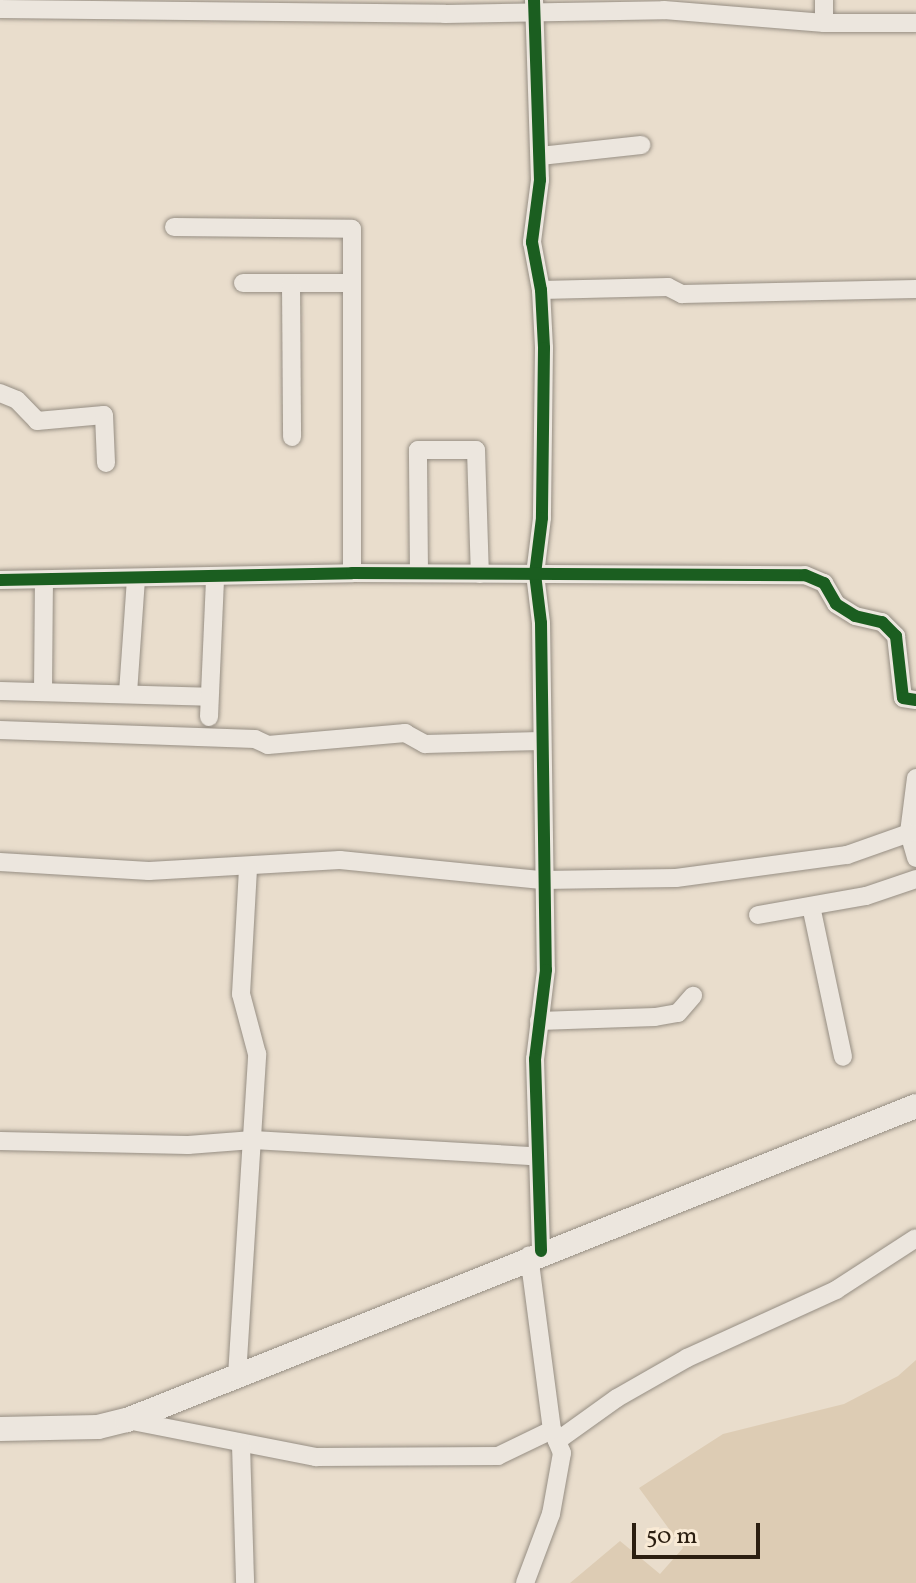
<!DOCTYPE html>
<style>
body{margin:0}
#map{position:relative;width:916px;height:1583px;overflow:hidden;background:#e9ddcc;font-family:Vollkorn,serif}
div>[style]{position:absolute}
.green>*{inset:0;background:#ddccb4}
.roads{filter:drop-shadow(0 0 2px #968e83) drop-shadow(0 0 2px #968e83)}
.minor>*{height:18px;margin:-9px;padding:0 9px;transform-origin:9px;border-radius:9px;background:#ece6de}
.tertiary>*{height:24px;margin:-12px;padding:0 12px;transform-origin:12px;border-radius:12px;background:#ece6de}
.cycleway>*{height:12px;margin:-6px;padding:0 6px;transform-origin:6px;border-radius:6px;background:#1b5e20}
span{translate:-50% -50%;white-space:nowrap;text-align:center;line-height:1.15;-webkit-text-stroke:8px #f9ead5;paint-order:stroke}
.scale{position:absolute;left:632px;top:1523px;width:128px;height:36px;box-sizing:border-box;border:4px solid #2b1e10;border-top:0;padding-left:10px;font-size:24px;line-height:28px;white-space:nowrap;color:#2b1e10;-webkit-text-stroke:6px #f9ead5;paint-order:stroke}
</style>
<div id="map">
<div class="green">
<div style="clip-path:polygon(916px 1360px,916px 1583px,570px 1583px,620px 1541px,660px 1574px,683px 1548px,639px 1488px,723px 1434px,844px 1404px,898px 1376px)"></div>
</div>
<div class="roads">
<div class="minor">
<div style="left:534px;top:0;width:180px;rotate:88.1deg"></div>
<div style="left:540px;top:180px;width:63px;rotate:97.4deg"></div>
<div style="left:532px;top:242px;width:49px;rotate:79.4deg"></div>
<div style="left:541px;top:290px;width:58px;rotate:87deg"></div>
<div style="left:544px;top:348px;width:170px;rotate:90.7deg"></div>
<div style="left:542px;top:518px;width:56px;rotate:97.1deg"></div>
<div style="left:535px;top:574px;width:49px;rotate:83deg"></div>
<div style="left:541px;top:623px;width:347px;rotate:89.2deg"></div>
<div style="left:546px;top:970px;width:90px;rotate:97deg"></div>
<div style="left:535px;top:1059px;width:192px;rotate:88.2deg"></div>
<div style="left:824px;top:0;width:23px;rotate:90deg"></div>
<div style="left:0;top:9px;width:445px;rotate:0.6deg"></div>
<div style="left:445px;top:14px;width:219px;rotate:-1deg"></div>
<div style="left:664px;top:10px;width:161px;rotate:4.6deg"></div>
<div style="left:824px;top:23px;width:92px"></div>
<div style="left:540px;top:156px;width:102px;rotate:-6.2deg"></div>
<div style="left:174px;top:227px;width:178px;rotate:0.6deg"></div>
<div style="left:352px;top:229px;width:54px;rotate:90deg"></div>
<div style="left:243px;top:283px;width:109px"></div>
<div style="left:352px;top:283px;width:290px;rotate:90deg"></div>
<div style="left:291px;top:283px;width:154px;rotate:89.6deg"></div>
<div style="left:541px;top:290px;width:127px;rotate:-1.4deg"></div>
<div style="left:668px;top:287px;width:16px;rotate:27deg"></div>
<div style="left:682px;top:294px;width:234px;rotate:-1.2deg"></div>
<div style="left:0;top:393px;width:18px;rotate:22deg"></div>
<div style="left:17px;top:400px;width:29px;rotate:46deg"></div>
<div style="left:37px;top:421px;width:67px;rotate:-5.1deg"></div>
<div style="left:104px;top:415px;width:48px;rotate:87.6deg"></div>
<div style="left:419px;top:573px;width:123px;rotate:-90.5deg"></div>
<div style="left:418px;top:450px;width:58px"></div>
<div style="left:476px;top:450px;width:124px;rotate:88.2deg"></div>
<div style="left:0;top:580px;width:352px;rotate:-1.1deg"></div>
<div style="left:352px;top:573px;width:453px;rotate:0.3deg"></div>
<div style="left:805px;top:575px;width:21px;rotate:23deg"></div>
<div style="left:824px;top:583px;width:24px;rotate:60deg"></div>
<div style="left:836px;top:604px;width:22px;rotate:32deg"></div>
<div style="left:855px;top:616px;width:28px;rotate:13deg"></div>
<div style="left:882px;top:622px;width:20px;rotate:45deg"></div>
<div style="left:896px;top:636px;width:62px;rotate:83.6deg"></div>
<div style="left:903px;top:698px;width:13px;rotate:9deg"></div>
<div style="left:0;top:691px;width:209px;rotate:1.6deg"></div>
<div style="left:43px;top:691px;width:111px;rotate:-89.5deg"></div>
<div style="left:128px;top:693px;width:113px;rotate:-86deg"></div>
<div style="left:209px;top:717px;width:138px;rotate:-87.5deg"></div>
<div style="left:0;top:730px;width:255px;rotate:2deg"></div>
<div style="left:255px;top:739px;width:14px;rotate:25deg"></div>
<div style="left:268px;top:745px;width:138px;rotate:-5deg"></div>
<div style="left:405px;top:733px;width:23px;rotate:29deg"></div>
<div style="left:425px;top:744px;width:116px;rotate:-1.5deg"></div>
<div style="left:916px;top:778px;width:55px;rotate:97.3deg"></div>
<div style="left:909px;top:833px;width:26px;rotate:74deg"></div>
<div style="left:0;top:862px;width:149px;rotate:3.5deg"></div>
<div style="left:149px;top:871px;width:191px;rotate:-3.3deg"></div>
<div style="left:340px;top:860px;width:203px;rotate:5.7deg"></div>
<div style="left:542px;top:880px;width:134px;rotate:-0.9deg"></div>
<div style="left:676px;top:878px;width:173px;rotate:-7.7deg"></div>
<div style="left:847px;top:855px;width:66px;rotate:-19.5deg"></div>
<div style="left:811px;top:906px;width:154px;rotate:78deg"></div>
<div style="left:758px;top:915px;width:110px;rotate:-10deg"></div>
<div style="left:866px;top:896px;width:53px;rotate:-18.8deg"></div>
<div style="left:539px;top:1021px;width:116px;rotate:-2deg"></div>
<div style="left:655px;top:1017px;width:23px;rotate:-10deg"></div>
<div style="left:678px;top:1013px;width:23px;rotate:-49deg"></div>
<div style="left:0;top:1141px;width:188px;rotate:1.2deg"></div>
<div style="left:188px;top:1145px;width:65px;rotate:-4.4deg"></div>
<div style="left:253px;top:1140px;width:281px;rotate:3.3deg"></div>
<div style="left:237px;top:1376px;width:323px;rotate:-86.4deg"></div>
<div style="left:257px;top:1054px;width:62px;rotate:-104.9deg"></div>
<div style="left:241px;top:994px;width:125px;rotate:-86.8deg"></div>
<div style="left:127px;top:1420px;width:193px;rotate:11.1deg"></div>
<div style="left:316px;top:1457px;width:182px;rotate:-0.3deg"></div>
<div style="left:498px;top:1456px;width:60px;rotate:-25.7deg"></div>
<div style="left:557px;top:1441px;width:74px;rotate:-35.6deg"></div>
<div style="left:617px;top:1398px;width:81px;rotate:-29.7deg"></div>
<div style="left:687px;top:1358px;width:164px;rotate:-24.5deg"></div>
<div style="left:836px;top:1290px;width:95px;rotate:-33deg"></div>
<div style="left:241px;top:1445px;width:138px;rotate:88.3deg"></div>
<div style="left:525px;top:1583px;width:74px;rotate:-69.4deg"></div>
<div style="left:551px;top:1514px;width:62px;rotate:-79.8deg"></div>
<div style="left:562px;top:1453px;width:25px;rotate:-113deg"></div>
<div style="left:552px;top:1430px;width:176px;rotate:-97.5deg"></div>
</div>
<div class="tertiary">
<div style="left:0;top:1429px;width:98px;rotate:-1.2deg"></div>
<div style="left:98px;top:1427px;width:30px;rotate:-14deg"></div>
<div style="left:127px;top:1420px;width:849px;rotate:-21.7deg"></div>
</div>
</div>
<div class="cycleway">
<div style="left:534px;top:0;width:180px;rotate:88.1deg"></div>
<div style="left:540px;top:180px;width:63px;rotate:97.4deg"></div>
<div style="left:532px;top:242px;width:49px;rotate:79.4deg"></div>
<div style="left:541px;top:290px;width:58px;rotate:87deg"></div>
<div style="left:544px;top:348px;width:170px;rotate:90.7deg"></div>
<div style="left:542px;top:518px;width:56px;rotate:97.1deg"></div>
<div style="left:535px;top:574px;width:49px;rotate:83deg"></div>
<div style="left:541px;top:623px;width:347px;rotate:89.2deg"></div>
<div style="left:546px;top:970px;width:90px;rotate:97deg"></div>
<div style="left:535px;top:1059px;width:192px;rotate:88.2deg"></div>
<div style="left:0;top:580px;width:352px;rotate:-1.1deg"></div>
<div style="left:352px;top:573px;width:453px;rotate:0.3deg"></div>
<div style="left:805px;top:575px;width:21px;rotate:23deg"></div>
<div style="left:824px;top:583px;width:24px;rotate:60deg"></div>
<div style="left:836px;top:604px;width:22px;rotate:32deg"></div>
<div style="left:855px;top:616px;width:28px;rotate:13deg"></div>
<div style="left:882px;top:622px;width:20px;rotate:45deg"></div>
<div style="left:896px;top:636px;width:62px;rotate:83.6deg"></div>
<div style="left:903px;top:698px;width:13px;rotate:9deg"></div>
</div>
<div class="scale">50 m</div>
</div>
